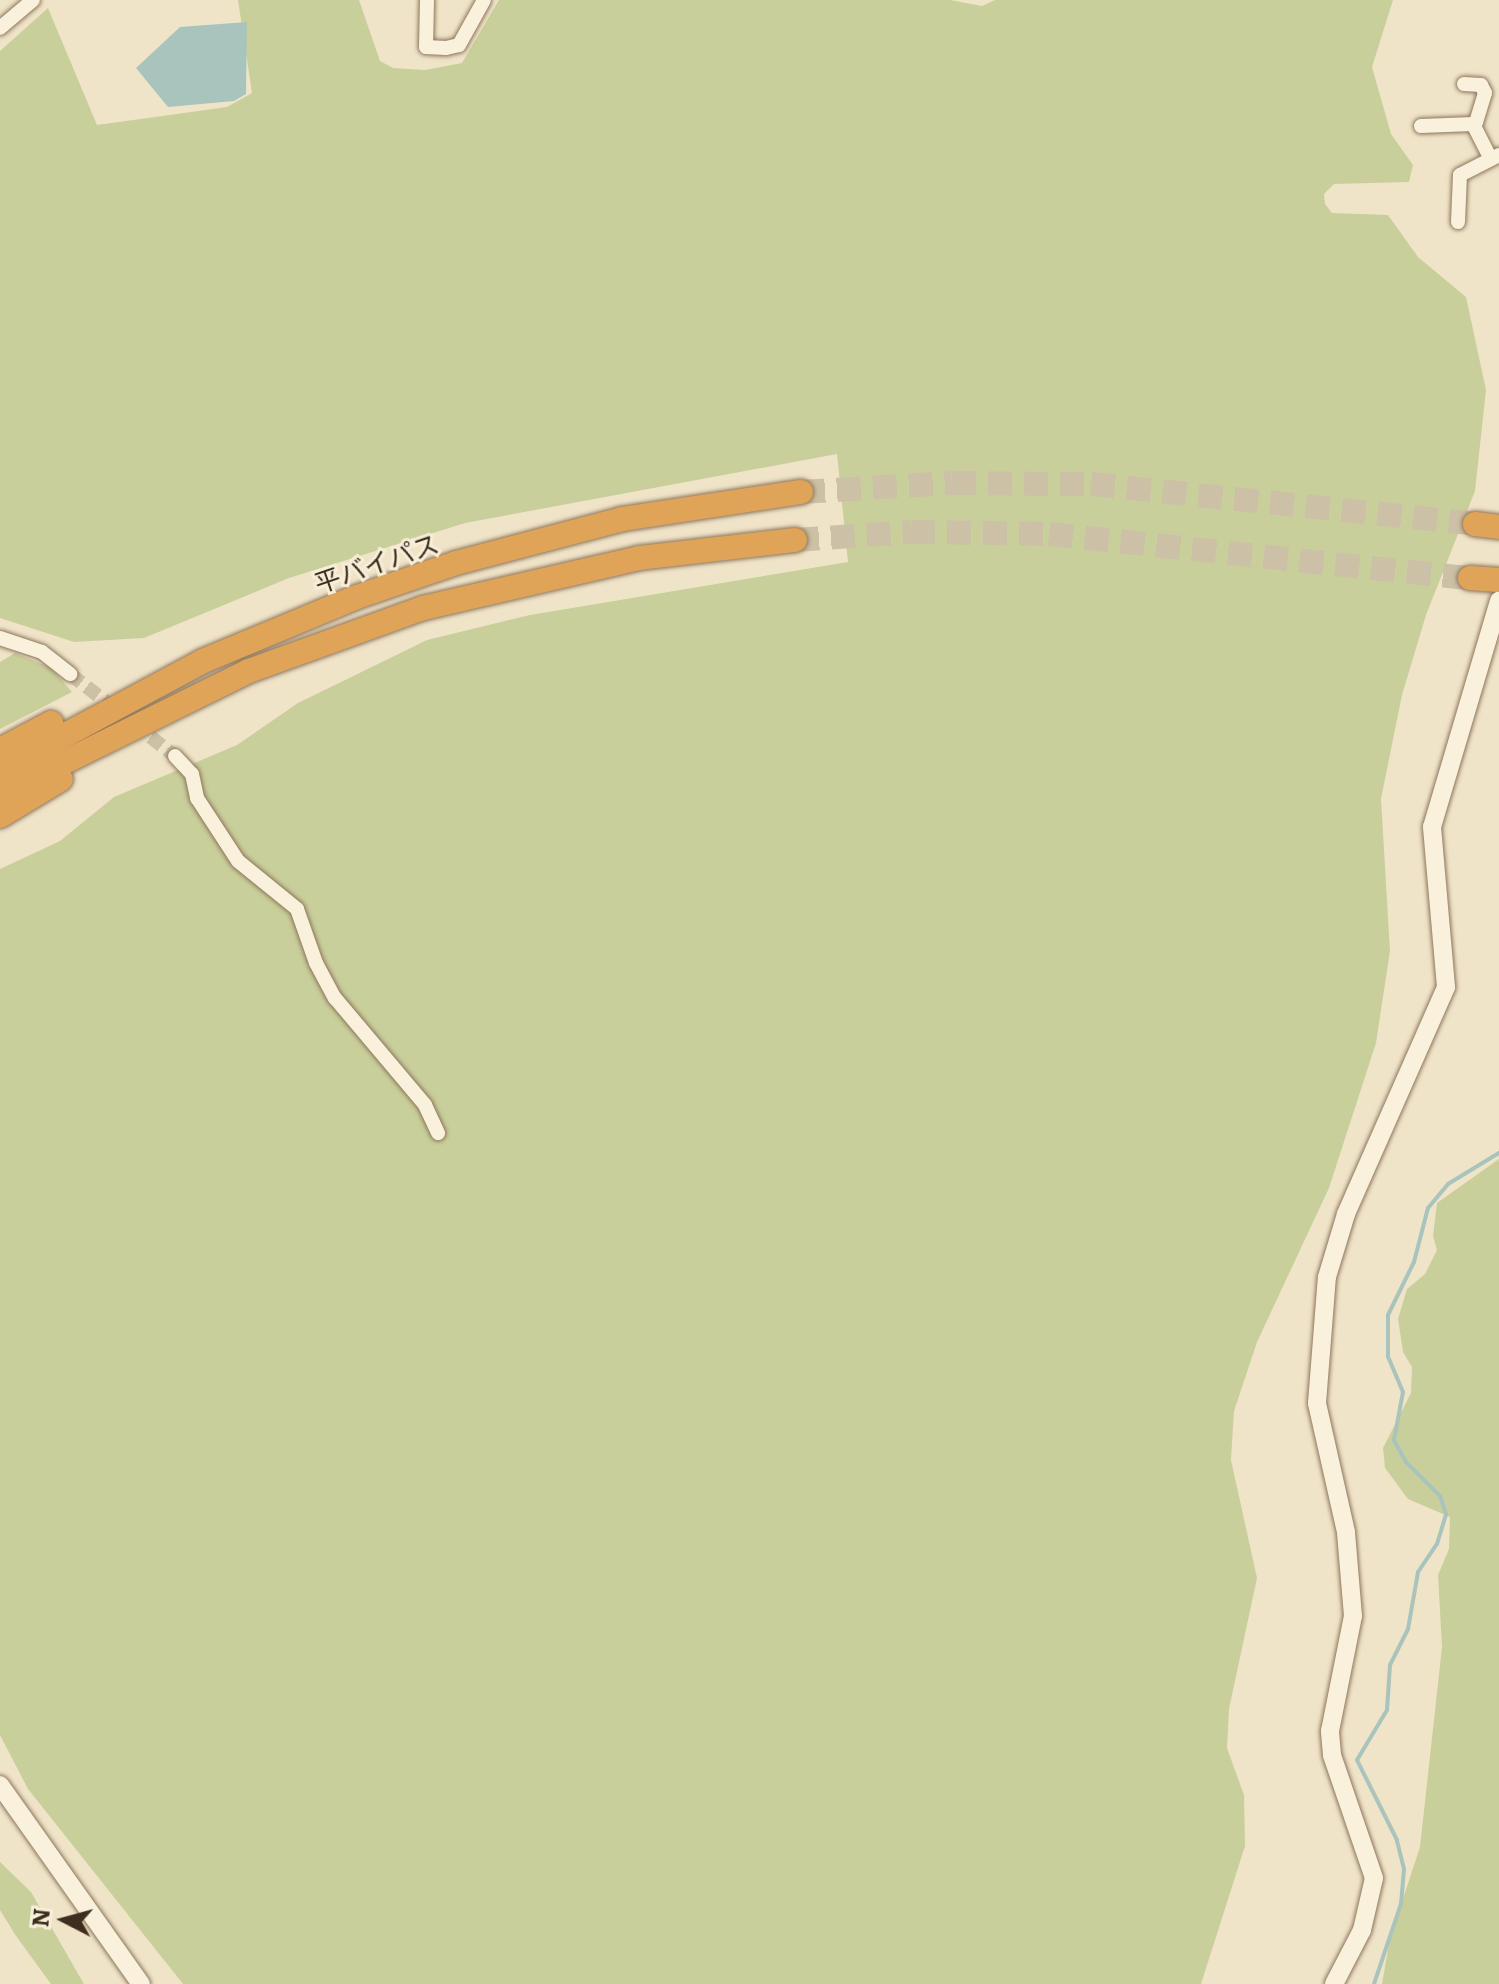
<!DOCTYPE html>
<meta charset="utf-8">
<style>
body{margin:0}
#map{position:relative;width:1499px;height:1984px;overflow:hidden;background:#f0e4c8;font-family:Literata,"Noto Sans JP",serif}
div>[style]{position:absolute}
.green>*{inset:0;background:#c9cf9b}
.water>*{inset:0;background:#a9c4bc}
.stream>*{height:4px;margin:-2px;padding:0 2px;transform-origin:2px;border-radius:2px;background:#a9c4bc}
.street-tunnel>*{height:14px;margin-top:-7px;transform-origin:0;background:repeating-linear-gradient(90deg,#ccc0a6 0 14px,transparent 0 21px)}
.highway-tunnel>*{height:24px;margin-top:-12px;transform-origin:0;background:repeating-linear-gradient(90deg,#ccc0a6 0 24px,transparent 0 36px)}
.roads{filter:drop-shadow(0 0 2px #8d765c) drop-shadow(0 0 2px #8d765c)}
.street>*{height:14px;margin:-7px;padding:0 7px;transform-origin:7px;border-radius:7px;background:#faf1dc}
.secondary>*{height:18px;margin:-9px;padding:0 9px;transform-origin:9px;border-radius:9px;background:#faf1dc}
.highway>*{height:24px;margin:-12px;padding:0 12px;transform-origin:12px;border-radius:12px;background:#e0a458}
span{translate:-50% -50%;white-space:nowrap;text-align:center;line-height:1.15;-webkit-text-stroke:6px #f7eed8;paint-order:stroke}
.street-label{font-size:26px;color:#3d2e20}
.north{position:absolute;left:24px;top:1880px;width:80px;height:80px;-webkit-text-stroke:6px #f7eed8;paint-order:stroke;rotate:276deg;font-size:22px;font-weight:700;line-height:32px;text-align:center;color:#3d2e20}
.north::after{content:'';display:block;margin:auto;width:28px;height:36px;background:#3d2e20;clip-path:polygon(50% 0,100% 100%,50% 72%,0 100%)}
</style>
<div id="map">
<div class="green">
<div style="clip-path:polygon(238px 0,359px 0,380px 61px,393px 68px,425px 70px,462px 63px,499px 0,950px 0,982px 6px,995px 0,1393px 0,1372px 67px,1391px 134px,1413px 165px,1409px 182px,1334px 184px,1324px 194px,1325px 204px,1332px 213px,1388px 215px,1418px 257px,1466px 297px,1486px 390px,1475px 491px,1426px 615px,1402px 695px,1381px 799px,1390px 951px,1376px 1043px,1329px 1188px,1257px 1342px,1234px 1411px,1231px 1460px,1257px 1578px,1229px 1709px,1227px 1748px,1244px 1795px,1245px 1846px,1201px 1984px,183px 1984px,28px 1789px,0 1735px,0 869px,60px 841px,114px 797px,237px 745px,298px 703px,427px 640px,530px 615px,848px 562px,837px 454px,465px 523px,289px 578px,144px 638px,74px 642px,0 618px,0 51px,48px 8px,97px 125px,227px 107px,252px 93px)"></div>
<div style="clip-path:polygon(15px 653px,51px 668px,72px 692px,0 729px,0 662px)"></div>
<div style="clip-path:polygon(1499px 1159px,1499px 1984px,1382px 1984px,1390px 1938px,1420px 1847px,1442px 1647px,1438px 1575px,1449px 1549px,1450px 1517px,1408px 1499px,1385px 1468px,1383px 1448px,1411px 1393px,1412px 1367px,1403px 1352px,1398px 1319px,1407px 1289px,1425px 1274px,1437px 1250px,1433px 1236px,1437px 1203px)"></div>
<div style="clip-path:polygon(0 1862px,31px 1892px,84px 1984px,51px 1984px,16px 1936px,0 1910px)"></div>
</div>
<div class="water">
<div style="clip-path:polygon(247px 22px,246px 94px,234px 101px,168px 107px,136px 68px,180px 27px)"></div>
</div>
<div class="stream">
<div style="left:1374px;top:1984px;width:84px;rotate:-71.4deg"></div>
<div style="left:1401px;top:1904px;width:35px;rotate:-85deg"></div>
<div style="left:1404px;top:1869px;width:30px;rotate:-104deg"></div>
<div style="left:1397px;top:1840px;width:89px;rotate:-116.6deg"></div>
<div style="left:1357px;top:1760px;width:58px;rotate:-59deg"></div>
<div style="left:1387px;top:1710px;width:45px;rotate:-86.2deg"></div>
<div style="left:1390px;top:1665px;width:40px;rotate:-63.4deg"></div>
<div style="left:1408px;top:1629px;width:58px;rotate:-80deg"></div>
<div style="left:1418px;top:1572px;width:34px;rotate:-56deg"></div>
<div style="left:1437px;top:1544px;width:31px;rotate:-73deg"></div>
<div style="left:1446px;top:1514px;width:19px;rotate:-108deg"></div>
<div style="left:1440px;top:1496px;width:48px;rotate:-135deg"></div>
<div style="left:1406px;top:1462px;width:25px;rotate:-119deg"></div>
<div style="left:1394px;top:1440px;width:49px;rotate:-79.4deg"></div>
<div style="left:1403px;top:1392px;width:38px;rotate:-113deg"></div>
<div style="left:1388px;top:1357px;width:42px;rotate:-90deg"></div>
<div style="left:1388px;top:1315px;width:59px;rotate:-63.9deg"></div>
<div style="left:1414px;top:1262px;width:56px;rotate:-75.5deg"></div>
<div style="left:1428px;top:1208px;width:31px;rotate:-50deg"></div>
<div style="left:1448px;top:1184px;width:60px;rotate:-31.3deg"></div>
</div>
<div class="street-tunnel">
<div style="left:70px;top:674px;width:61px;rotate:37.6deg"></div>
<div style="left:134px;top:724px;width:52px;rotate:38deg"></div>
</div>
<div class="highway-tunnel">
<div style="left:801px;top:492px;width:151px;rotate:-3.4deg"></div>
<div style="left:952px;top:483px;width:139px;rotate:0.4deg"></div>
<div style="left:1091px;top:484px;width:386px;rotate:5.9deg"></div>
<div style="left:795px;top:540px;width:116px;rotate:-3.9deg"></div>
<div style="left:911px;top:532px;width:138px;rotate:0.8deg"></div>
<div style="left:1049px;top:534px;width:423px;rotate:6deg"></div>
</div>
<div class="roads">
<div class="street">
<div style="left:427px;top:0;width:47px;rotate:91.2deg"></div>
<div style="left:426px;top:47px;width:20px;rotate:3deg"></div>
<div style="left:446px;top:48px;width:13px;rotate:-13deg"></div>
<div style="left:459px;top:45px;width:51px;rotate:-60.9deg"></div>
<div style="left:0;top:28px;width:43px;rotate:-40.3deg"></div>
<div style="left:1464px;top:84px;width:17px;rotate:3deg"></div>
<div style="left:1481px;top:85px;width:9px;rotate:63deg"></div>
<div style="left:1485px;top:93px;width:34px;rotate:107deg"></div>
<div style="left:1421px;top:126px;width:52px;rotate:-2.2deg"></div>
<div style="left:1473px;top:124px;width:38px;rotate:63deg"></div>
<div style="left:1458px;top:222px;width:47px;rotate:-87.6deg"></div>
<div style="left:1460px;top:175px;width:44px;rotate:-27.1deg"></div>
<div style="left:0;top:638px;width:44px;rotate:18.4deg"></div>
<div style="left:42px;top:652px;width:36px;rotate:38deg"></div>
<div style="left:175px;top:756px;width:25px;rotate:47deg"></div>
<div style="left:192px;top:774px;width:25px;rotate:78deg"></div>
<div style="left:197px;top:798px;width:75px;rotate:56.9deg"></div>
<div style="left:238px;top:861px;width:76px;rotate:39.1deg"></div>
<div style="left:297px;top:909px;width:57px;rotate:70.6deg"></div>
<div style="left:316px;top:963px;width:40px;rotate:62deg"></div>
<div style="left:335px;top:998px;width:140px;rotate:49.9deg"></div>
<div style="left:425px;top:1105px;width:31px;rotate:65deg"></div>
</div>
<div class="secondary">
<div style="left:0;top:1785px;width:244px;rotate:54.7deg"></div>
<div style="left:1334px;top:1984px;width:61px;rotate:-62.6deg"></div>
<div style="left:1362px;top:1930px;width:53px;rotate:-77deg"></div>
<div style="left:1374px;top:1878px;width:130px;rotate:-108.9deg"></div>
<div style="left:1332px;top:1755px;width:24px;rotate:-95deg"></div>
<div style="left:1330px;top:1731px;width:117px;rotate:-78.7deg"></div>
<div style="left:1353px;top:1616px;width:84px;rotate:-94.8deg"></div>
<div style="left:1346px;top:1532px;width:132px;rotate:-102.7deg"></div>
<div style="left:1317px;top:1403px;width:126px;rotate:-85.5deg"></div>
<div style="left:1327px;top:1277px;width:66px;rotate:-73.2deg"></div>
<div style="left:1346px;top:1214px;width:248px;rotate:-66.2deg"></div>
<div style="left:1446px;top:987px;width:161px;rotate:-95deg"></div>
<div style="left:1432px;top:827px;width:236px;rotate:-73.5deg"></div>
</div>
<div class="highway">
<div style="left:1475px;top:524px;width:24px;rotate:7deg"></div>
<div style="left:1470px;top:578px;width:29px;rotate:4deg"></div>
<div style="left:0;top:750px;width:58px;rotate:-27.9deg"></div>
<div style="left:0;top:770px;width:230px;rotate:-28.2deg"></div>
<div style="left:203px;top:661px;width:164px;rotate:-22.6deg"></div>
<div style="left:354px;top:598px;width:108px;rotate:-18.9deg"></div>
<div style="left:456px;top:563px;width:172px;rotate:-14.8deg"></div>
<div style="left:622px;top:519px;width:181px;rotate:-8.6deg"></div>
<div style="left:0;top:794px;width:278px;rotate:-26.3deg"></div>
<div style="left:249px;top:671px;width:185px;rotate:-19.9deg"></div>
<div style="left:423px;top:608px;width:222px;rotate:-13deg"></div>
<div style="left:639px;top:558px;width:157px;rotate:-6.6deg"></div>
<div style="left:0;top:816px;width:71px;rotate:-31.2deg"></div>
</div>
</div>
<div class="street-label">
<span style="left:376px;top:562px;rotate:-19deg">平バイパス</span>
</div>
<div class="north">N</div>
</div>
